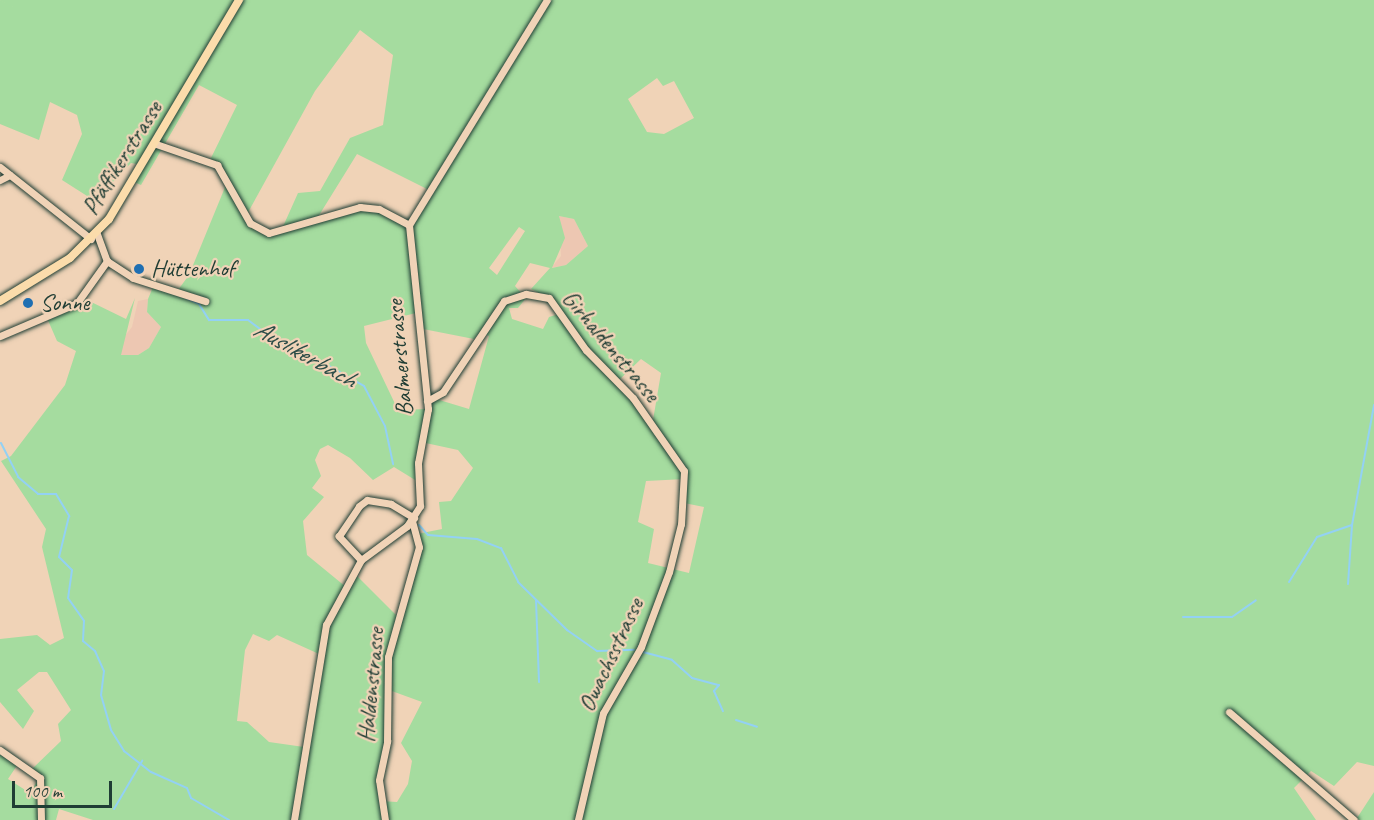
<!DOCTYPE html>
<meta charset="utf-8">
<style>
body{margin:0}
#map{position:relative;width:1374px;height:820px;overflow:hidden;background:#f0d3b7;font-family:Caveat,sans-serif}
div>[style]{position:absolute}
.built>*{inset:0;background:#edc7b2}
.green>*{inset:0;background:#a5dc9f}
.stream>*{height:2px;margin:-1px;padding:0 1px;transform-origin:1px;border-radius:1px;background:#93d1f4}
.roads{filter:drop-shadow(0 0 2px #1f3d34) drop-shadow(0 0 2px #1f3d34)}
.minor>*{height:7px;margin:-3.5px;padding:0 3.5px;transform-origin:3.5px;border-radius:3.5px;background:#f0d3b7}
.major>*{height:8px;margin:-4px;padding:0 4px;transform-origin:4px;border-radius:4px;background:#fbdcab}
.dots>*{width:16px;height:16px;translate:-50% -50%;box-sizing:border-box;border:3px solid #f0d3b7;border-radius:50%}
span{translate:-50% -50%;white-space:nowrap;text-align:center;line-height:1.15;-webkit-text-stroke:4.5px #f0d3b7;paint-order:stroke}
.street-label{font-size:24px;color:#1f3d34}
.poi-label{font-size:24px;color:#1f3d34}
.left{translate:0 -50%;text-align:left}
.water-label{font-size:26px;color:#2b4c47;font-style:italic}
.scale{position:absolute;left:12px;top:781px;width:100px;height:27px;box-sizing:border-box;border:3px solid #1f3d34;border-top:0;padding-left:8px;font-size:18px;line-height:21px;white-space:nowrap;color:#1f3d34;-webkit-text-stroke:4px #f0d3b7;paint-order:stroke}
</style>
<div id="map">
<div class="built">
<div style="clip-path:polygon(559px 216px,574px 219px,588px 246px,566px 265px,551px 268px,561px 256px)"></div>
<div style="clip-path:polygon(148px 299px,147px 312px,161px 327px,149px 348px,138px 355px,121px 356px,120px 342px,132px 327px,138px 301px)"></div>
</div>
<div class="green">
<div style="clip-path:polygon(evenodd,0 0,1374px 0,1374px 766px,1357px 762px,1334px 786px,1311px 771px,1294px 788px,1316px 820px,93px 820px,59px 809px,56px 820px,0 820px,0 750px,20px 761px,8px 779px,30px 793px,39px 778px,32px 769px,61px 741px,58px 724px,71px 710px,47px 672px,39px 672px,17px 690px,34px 711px,23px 729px,0 702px,0 639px,37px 635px,50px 645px,64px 638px,42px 547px,46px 529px,1px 461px,11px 456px,65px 385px,76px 351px,57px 341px,47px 318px,83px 298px,126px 319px,135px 298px,121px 355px,138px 355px,149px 348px,161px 327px,147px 312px,148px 299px,153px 287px,178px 290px,189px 275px,228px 180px,210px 160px,237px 105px,199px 85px,141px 185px,134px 182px,143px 165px,131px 163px,95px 201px,62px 180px,82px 134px,77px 115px,50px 102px,39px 140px,0 124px,0 0,360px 30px,393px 55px,383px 125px,350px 138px,320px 191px,298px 193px,281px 231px,259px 230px,246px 216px,315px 91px,360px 30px,0 0,657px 78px,663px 86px,674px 81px,694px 118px,664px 134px,647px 132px,628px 99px,657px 78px,0 0,357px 154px,429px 190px,409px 225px,379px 209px,341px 209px,318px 217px,357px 154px,0 0,559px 216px,574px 219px,588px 246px,566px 265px,552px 268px,565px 238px,559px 216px,0 0,519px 227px,525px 231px,497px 275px,489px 268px,519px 227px,0 0,530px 263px,550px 268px,531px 289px,553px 300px,562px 313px,549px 317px,543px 329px,512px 319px,509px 308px,518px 308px,526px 298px,515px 286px,530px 263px,0 0,416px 313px,418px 328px,474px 339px,480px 332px,489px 336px,469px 409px,436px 399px,427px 401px,428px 409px,398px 410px,366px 343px,364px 326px,416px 313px,0 0,641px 359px,661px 373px,652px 426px,618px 381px,641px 359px,0 0,421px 442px,458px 450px,473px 468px,451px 501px,439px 502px,442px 529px,417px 534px,417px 558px,397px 616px,354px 573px,346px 587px,307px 555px,303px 521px,324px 497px,312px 488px,321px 476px,315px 460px,320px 449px,328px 445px,350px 458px,373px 480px,394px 467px,420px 483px,421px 442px,0 0,685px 479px,684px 503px,704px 507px,689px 573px,648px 563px,654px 529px,638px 522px,646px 481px,685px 479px,0 0,253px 634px,269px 641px,277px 635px,319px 654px,304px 747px,269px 742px,247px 722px,237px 721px,245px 650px,253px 634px,0 0,389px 690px,422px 702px,401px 743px,412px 761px,408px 784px,397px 802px,380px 801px,389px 690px)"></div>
<div style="clip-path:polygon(1374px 792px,1374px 820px,1359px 820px,1357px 818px)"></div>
</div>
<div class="stream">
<div style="left:186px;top:298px;width:14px;rotate:25deg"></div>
<div style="left:199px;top:304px;width:19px;rotate:58deg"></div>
<div style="left:209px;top:320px;width:39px"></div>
<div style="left:248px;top:320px;width:54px;rotate:36.7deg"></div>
<div style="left:291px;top:352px;width:27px;rotate:15deg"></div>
<div style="left:317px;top:359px;width:54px;rotate:29.9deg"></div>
<div style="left:364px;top:386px;width:45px;rotate:62.3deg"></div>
<div style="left:385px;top:426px;width:39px;rotate:78deg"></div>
<div style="left:1px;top:443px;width:38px;rotate:63deg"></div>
<div style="left:18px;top:477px;width:26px;rotate:40deg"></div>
<div style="left:38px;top:494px;width:18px"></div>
<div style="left:56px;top:494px;width:26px;rotate:59deg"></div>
<div style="left:69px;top:516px;width:42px;rotate:103.7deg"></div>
<div style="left:59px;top:557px;width:18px;rotate:45deg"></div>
<div style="left:72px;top:570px;width:28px;rotate:98deg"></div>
<div style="left:68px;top:598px;width:28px;rotate:55deg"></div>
<div style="left:84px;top:621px;width:20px;rotate:93deg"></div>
<div style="left:83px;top:641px;width:16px;rotate:40deg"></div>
<div style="left:95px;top:651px;width:22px;rotate:66deg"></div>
<div style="left:104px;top:671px;width:24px;rotate:97deg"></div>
<div style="left:101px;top:695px;width:36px;rotate:74deg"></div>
<div style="left:111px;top:730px;width:25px;rotate:58deg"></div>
<div style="left:124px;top:751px;width:34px;rotate:38deg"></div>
<div style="left:151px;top:772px;width:39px;rotate:24deg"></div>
<div style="left:187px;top:788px;width:11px;rotate:68deg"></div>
<div style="left:191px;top:798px;width:44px;rotate:30.1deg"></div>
<div style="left:419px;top:525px;width:13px;rotate:48deg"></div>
<div style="left:428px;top:535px;width:49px;rotate:4.7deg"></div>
<div style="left:477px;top:539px;width:26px;rotate:21deg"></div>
<div style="left:501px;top:548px;width:38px;rotate:63deg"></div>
<div style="left:518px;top:582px;width:69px;rotate:44.4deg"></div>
<div style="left:567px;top:630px;width:37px;rotate:35deg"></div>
<div style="left:597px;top:651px;width:37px;rotate:-2deg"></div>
<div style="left:1289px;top:582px;width:53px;rotate:-58.1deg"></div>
<div style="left:1317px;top:537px;width:37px;rotate:-19deg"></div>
<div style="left:1352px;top:525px;width:122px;rotate:-79.6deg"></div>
<div style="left:1348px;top:584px;width:59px;rotate:-86.1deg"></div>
<div style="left:536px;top:600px;width:82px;rotate:87.9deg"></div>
<div style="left:1183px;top:617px;width:49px"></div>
<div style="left:1232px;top:617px;width:29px;rotate:-35deg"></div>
<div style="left:643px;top:652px;width:30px;rotate:15deg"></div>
<div style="left:672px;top:660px;width:27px;rotate:42deg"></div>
<div style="left:692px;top:678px;width:28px;rotate:15deg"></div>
<div style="left:719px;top:685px;width:8px;rotate:130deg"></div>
<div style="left:714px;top:691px;width:22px;rotate:66deg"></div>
<div style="left:736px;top:720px;width:22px;rotate:18deg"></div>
<div style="left:114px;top:809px;width:56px;rotate:-59.7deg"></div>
</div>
<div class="roads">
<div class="minor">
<div style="left:156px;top:144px;width:65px;rotate:19deg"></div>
<div style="left:217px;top:165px;width:67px;rotate:60.4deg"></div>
<div style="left:250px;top:223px;width:21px;rotate:28deg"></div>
<div style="left:269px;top:233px;width:95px;rotate:-15.9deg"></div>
<div style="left:360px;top:207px;width:19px;rotate:6deg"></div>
<div style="left:379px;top:209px;width:34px;rotate:28deg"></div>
<div style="left:0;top:167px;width:116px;rotate:38.4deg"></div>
<div style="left:0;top:180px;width:11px;rotate:-27deg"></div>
<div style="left:97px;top:234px;width:29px;rotate:70deg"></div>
<div style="left:107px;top:261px;width:31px;rotate:33deg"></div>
<div style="left:133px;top:278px;width:76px;rotate:17.7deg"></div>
<div style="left:0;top:336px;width:84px;rotate:-23.2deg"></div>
<div style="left:77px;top:303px;width:52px;rotate:-54.5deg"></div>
<div style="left:427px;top:401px;width:18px;rotate:-29deg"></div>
<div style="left:443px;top:392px;width:110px;rotate:-56.2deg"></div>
<div style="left:504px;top:301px;width:23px;rotate:-18deg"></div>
<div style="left:526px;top:294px;width:23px;rotate:10deg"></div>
<div style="left:549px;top:298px;width:64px;rotate:54.6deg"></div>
<div style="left:586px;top:350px;width:67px;rotate:45.6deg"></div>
<div style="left:633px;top:398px;width:89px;rotate:55.1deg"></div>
<div style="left:684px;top:471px;width:53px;rotate:93.2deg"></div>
<div style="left:681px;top:524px;width:49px;rotate:104deg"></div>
<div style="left:669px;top:572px;width:80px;rotate:110.5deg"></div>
<div style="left:641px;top:647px;width:76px;rotate:119.9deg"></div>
<div style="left:603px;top:713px;width:110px;rotate:103.2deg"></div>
<div style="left:361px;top:560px;width:33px;rotate:-133deg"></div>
<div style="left:339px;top:536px;width:36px;rotate:-56deg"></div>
<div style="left:359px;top:506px;width:10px;rotate:-37deg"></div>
<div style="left:367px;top:500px;width:24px;rotate:9deg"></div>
<div style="left:391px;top:504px;width:27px;rotate:31deg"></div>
<div style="left:1229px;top:712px;width:165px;rotate:40.8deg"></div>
<div style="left:0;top:750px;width:49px;rotate:35deg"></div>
<div style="left:40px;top:778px;width:42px;rotate:88.6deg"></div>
<div style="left:294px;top:820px;width:198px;rotate:-80.7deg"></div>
<div style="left:326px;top:625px;width:74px;rotate:-61.7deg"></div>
<div style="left:361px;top:560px;width:57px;rotate:-36.5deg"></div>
<div style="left:407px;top:526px;width:24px;rotate:-57deg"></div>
<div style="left:420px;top:506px;width:43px;rotate:-92.7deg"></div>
<div style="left:418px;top:463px;width:55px;rotate:-79.5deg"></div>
<div style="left:428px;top:409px;width:185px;rotate:-95.9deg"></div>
<div style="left:409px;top:225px;width:264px;rotate:-58.5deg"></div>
<div style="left:385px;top:820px;width:40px;rotate:-98.5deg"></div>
<div style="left:379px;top:780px;width:40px;rotate:-78deg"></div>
<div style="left:387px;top:741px;width:84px;rotate:-89.3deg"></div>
<div style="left:388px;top:657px;width:114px;rotate:-74.3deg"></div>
<div style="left:419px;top:547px;width:27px;rotate:-105deg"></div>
</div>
<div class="major">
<div style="left:0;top:301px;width:82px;rotate:-31.6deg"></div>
<div style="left:70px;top:258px;width:55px;rotate:-45deg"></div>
<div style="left:109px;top:219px;width:255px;rotate:-59.3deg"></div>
</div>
</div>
<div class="dots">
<div style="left:139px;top:269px;background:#1f6fb2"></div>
<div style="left:28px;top:303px;background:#1f6fb2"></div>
</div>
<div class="street-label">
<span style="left:122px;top:158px;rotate:-58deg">Pfäffikerstrasse</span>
<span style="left:611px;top:346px;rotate:50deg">Girhaldenstrasse</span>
<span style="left:400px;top:358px;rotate:-95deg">Balmerstrasse</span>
<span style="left:611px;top:655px;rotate:-65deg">Owachsstrasse</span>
<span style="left:371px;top:685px;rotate:-85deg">Haldenstrasse</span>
</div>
<div class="poi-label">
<span class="left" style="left:151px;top:269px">Hüttenhof</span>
<span class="left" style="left:40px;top:303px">Sonne</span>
</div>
<div class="water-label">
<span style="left:305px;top:354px;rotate:29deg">Auslikerbach</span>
</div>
<div class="scale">100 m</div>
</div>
